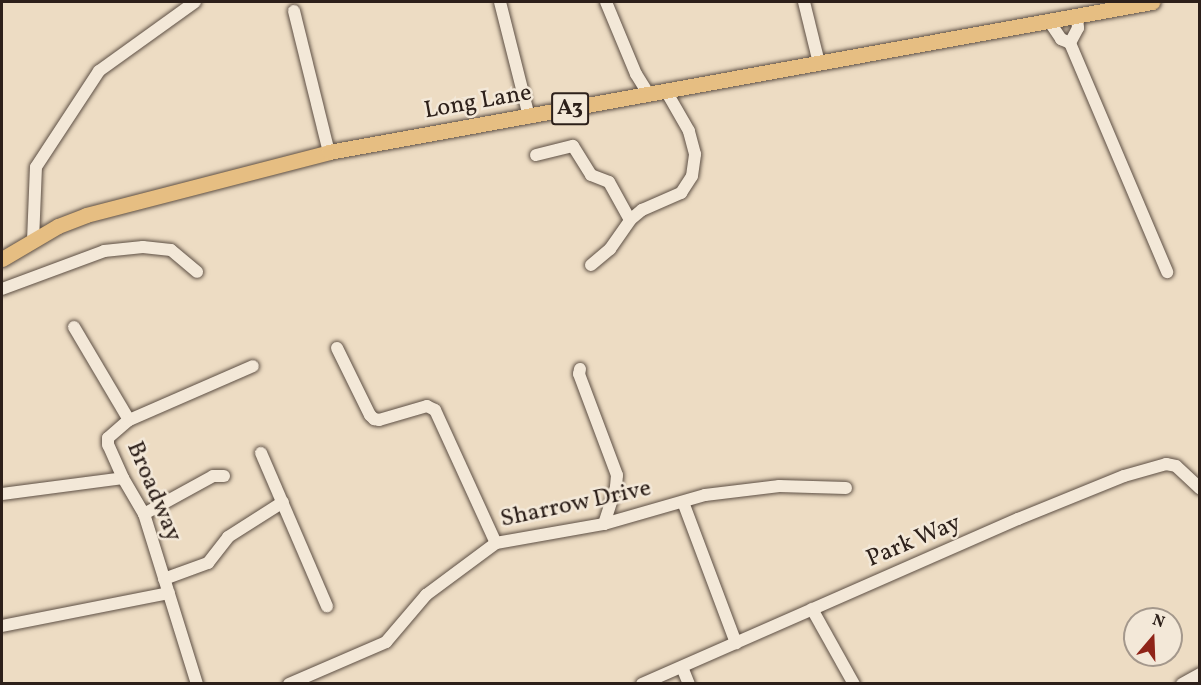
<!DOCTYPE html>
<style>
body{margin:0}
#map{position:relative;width:1201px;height:685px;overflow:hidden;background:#eddcc3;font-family:Vollkorn,serif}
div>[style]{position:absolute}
.roads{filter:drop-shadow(0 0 2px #5d4f44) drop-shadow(0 0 2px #5d4f44)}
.minor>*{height:12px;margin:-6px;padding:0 6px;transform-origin:6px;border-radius:6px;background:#f3e8d8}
.major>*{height:15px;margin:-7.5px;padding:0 7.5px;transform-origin:7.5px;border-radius:7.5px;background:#e6be82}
span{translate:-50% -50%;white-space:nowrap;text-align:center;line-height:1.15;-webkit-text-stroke:5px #f3e8d8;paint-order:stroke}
.shield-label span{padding:2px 4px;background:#f3e8d8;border:2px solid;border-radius:4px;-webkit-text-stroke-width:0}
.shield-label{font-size:22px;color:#2d201a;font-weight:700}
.street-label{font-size:24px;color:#2d201a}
.frame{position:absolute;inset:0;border:3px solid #2d201a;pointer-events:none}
.north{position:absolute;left:1123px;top:607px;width:60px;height:60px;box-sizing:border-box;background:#f3e8d8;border:2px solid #a4988c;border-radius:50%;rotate:19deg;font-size:16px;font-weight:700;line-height:24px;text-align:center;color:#2d201a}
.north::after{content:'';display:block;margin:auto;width:21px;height:27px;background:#8f2418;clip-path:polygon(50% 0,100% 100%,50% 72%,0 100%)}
</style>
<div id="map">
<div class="roads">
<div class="minor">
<div style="left:500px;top:2px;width:119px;rotate:75.8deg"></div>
<div style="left:606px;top:2px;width:78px;rotate:67.4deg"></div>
<div style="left:636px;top:74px;width:25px;rotate:58deg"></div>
<div style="left:804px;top:2px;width:63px;rotate:76.2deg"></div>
<div style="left:294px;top:11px;width:145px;rotate:76.1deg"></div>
<div style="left:1049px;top:21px;width:22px;rotate:56deg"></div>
<div style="left:1061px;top:39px;width:10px;rotate:24deg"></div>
<div style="left:1070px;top:43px;width:249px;rotate:67deg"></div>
<div style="left:1070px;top:43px;width:17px;rotate:-62deg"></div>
<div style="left:1078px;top:28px;width:12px;rotate:-95deg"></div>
<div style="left:536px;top:155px;width:38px;rotate:-14deg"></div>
<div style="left:573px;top:146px;width:34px;rotate:58deg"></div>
<div style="left:591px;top:175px;width:19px;rotate:21deg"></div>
<div style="left:609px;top:182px;width:43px;rotate:61.1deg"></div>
<div style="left:33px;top:241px;width:74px;rotate:-87.7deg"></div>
<div style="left:36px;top:167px;width:115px;rotate:-56.7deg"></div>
<div style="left:99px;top:71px;width:118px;rotate:-35.7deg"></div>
<div style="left:591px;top:265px;width:25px;rotate:-40deg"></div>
<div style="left:610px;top:249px;width:35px;rotate:-55deg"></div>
<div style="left:630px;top:220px;width:16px;rotate:-40deg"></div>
<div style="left:642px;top:210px;width:43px;rotate:-23.6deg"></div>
<div style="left:681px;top:193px;width:20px;rotate:-57deg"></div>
<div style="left:692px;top:176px;width:22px;rotate:-82deg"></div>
<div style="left:695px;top:154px;width:24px;rotate:-105deg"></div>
<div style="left:689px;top:131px;width:46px;rotate:-119.9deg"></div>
<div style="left:2px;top:289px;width:109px;rotate:-20.4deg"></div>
<div style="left:104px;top:251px;width:39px;rotate:-6deg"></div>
<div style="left:143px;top:247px;width:28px;rotate:6deg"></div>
<div style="left:171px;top:250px;width:34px;rotate:40deg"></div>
<div style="left:74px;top:327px;width:108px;rotate:59.4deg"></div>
<div style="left:337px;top:348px;width:75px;rotate:63.8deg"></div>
<div style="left:370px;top:415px;width:6px;rotate:45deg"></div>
<div style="left:374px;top:419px;width:5px;rotate:11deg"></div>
<div style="left:379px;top:420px;width:50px;rotate:-16.3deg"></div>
<div style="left:427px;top:406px;width:9px;rotate:27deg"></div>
<div style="left:435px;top:410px;width:146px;rotate:65.4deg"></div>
<div style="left:580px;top:369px;width:5px;rotate:101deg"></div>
<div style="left:579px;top:374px;width:108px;rotate:69.4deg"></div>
<div style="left:617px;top:475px;width:12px;rotate:95deg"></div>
<div style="left:616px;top:487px;width:39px;rotate:108deg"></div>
<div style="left:261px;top:453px;width:167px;rotate:66.7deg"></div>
<div style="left:2px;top:494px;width:122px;rotate:-7.5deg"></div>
<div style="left:683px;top:502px;width:151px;rotate:69.4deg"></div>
<div style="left:144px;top:514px;width:79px;rotate:-28.8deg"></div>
<div style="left:213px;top:476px;width:11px"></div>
<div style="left:164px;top:579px;width:47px;rotate:-20deg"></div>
<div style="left:208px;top:563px;width:33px;rotate:-52deg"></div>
<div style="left:228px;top:537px;width:65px;rotate:-32.5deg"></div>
<div style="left:812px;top:609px;width:86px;rotate:60.8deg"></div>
<div style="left:2px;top:626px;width:170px;rotate:-11.2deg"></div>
<div style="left:682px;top:667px;width:18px;rotate:68deg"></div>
<div style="left:197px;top:684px;width:178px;rotate:-107.3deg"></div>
<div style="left:144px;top:514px;width:42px;rotate:-120.3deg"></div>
<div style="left:123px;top:478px;width:36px;rotate:-114deg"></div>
<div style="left:108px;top:445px;width:7px;rotate:-90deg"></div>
<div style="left:108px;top:438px;width:28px;rotate:-41deg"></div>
<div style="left:129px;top:420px;width:135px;rotate:-23.5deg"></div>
<div style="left:289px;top:684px;width:106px;rotate:-23.4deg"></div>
<div style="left:386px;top:642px;width:62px;rotate:-49.6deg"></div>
<div style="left:426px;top:595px;width:87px;rotate:-36.6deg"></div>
<div style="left:496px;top:543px;width:110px;rotate:-10deg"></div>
<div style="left:604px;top:524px;width:105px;rotate:-16deg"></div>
<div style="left:705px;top:495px;width:75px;rotate:-6.9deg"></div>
<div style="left:779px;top:486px;width:67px;rotate:1.7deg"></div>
<div style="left:642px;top:684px;width:411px;rotate:-23.7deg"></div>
<div style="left:1018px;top:519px;width:114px;rotate:-22.1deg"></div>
<div style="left:1124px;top:476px;width:44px;rotate:-15.9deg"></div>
<div style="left:1166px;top:464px;width:10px;rotate:11deg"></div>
<div style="left:1176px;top:466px;width:33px;rotate:43deg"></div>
<div style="left:1182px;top:684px;width:21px;rotate:-29deg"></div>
</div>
<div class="major">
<div style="left:2px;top:259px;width:65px;rotate:-30.5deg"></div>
<div style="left:58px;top:226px;width:30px;rotate:-21deg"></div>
<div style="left:86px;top:215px;width:251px;rotate:-14.5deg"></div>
<div style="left:329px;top:152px;width:837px;rotate:-10.33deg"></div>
</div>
</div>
<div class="shield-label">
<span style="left:570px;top:109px">A3</span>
</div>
<div class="street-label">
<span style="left:478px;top:103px;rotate:-10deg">Long Lane</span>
<span style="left:153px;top:492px;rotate:67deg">Broadway</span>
<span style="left:576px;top:505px;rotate:-12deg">Sharrow Drive</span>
<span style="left:914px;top:542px;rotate:-23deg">Park Way</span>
</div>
<div class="frame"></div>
<div class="north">N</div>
</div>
